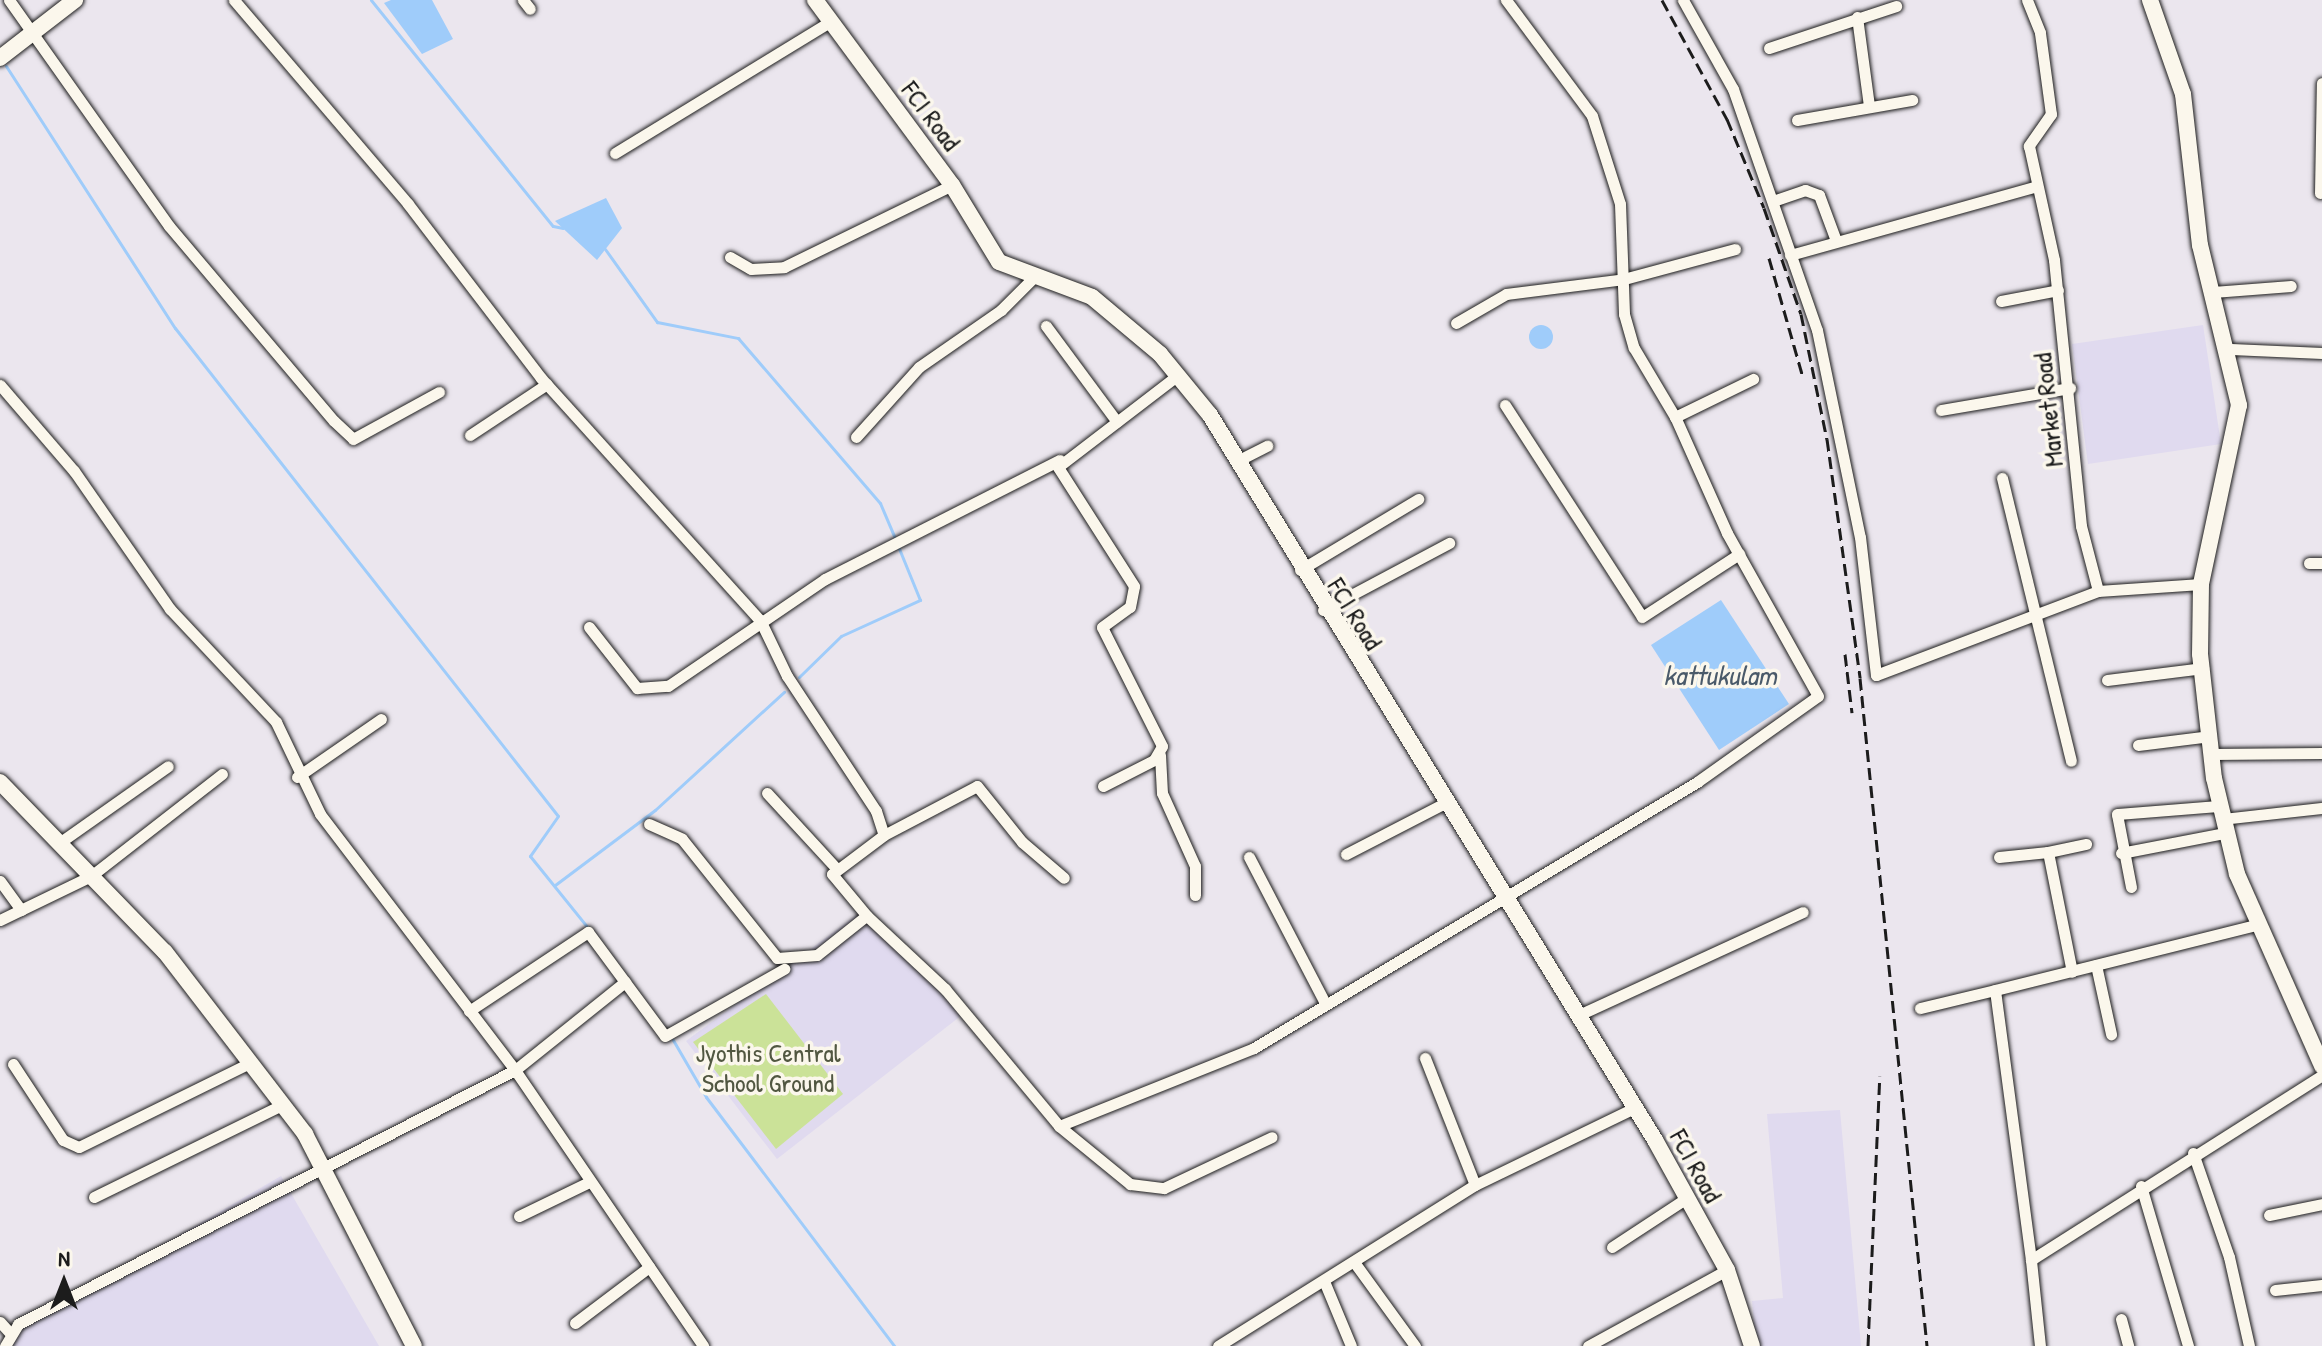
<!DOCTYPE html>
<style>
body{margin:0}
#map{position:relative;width:2322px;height:1346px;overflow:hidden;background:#ebe6ee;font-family:"Patrick Hand",sans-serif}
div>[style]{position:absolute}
.built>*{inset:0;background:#e0daef}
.green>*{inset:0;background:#cbe298}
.water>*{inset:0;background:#9fccfa}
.round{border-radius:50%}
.stream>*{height:3px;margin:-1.5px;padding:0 1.5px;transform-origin:1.5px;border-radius:1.5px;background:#9fccfa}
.roads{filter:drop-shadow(0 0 2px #1c1c1c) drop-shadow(0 0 2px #1c1c1c)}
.street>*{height:11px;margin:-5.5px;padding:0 5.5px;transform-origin:5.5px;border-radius:5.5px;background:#fbf7ec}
.secondary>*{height:16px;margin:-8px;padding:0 8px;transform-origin:8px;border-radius:8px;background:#fbf7ec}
.rail>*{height:3px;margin-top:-1.5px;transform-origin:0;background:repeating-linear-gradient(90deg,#1c1c1c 0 12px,transparent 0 18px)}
span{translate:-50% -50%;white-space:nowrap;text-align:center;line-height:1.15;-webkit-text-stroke:7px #fbf7ec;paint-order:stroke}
.street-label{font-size:26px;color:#1c1c1c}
.park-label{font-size:26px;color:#515741}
.water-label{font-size:28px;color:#4a5a6a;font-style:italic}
.north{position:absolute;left:24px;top:1242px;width:80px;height:80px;-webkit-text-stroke:6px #fbf7ec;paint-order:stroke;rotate:0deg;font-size:22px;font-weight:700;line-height:32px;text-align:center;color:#1c1c1c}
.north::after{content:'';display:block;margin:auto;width:28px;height:36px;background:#1c1c1c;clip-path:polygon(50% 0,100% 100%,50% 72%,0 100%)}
</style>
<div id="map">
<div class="built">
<div style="clip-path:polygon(2203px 325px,2221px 444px,2088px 464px,2072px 344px)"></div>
<div style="clip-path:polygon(866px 908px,962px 1015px,777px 1159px,686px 1041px)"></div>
<div style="clip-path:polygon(1840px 1110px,1861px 1346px,1756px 1346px,1752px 1301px,1783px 1298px,1767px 1114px)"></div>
<div style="clip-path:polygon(281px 1176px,379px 1346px,12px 1346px,16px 1330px)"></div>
</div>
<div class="green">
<div style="clip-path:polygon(766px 994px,843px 1094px,776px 1149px,693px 1042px)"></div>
</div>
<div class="water">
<div style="clip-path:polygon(391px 0,432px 0,453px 39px,422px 54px,384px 3px)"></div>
<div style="clip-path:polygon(606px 198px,622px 228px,597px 260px,555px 221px)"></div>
<div class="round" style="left:1529px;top:325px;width:24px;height:24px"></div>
<div style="clip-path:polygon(1721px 600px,1789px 704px,1719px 750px,1651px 645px)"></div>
</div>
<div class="stream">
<div style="left:371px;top:0;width:290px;rotate:51.2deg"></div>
<div style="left:553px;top:226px;width:10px;rotate:11deg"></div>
<div style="left:6px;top:66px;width:312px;rotate:57.2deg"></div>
<div style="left:175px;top:328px;width:620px;rotate:51.87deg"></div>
<div style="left:558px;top:816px;width:49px;rotate:125deg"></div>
<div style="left:530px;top:856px;width:94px;rotate:51.1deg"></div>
<div style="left:605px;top:249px;width:90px;rotate:54.5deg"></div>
<div style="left:657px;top:322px;width:83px;rotate:11.2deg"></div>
<div style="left:738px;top:338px;width:218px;rotate:49.3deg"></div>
<div style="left:880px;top:503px;width:39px;rotate:67deg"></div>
<div style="left:799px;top:677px;width:59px;rotate:-44.3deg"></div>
<div style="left:841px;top:636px;width:87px;rotate:-24.5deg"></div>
<div style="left:920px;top:600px;width:58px;rotate:-112.2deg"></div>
<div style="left:555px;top:885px;width:125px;rotate:-36.9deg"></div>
<div style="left:655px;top:810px;width:175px;rotate:-42.5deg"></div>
<div style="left:673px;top:1040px;width:66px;rotate:59.9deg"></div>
<div style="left:706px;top:1097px;width:312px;rotate:52.9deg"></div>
</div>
<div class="roads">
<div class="street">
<div style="left:9px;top:0;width:277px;rotate:54.7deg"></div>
<div style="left:169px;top:226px;width:255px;rotate:49.8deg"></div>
<div style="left:334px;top:421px;width:26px;rotate:43deg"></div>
<div style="left:353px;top:439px;width:98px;rotate:-28.7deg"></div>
<div style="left:234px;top:0;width:268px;rotate:49.5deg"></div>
<div style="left:408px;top:204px;width:219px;rotate:52.6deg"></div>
<div style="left:541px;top:378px;width:326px;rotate:47.9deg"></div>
<div style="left:760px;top:620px;width:62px;rotate:64.3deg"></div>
<div style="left:787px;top:676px;width:162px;rotate:56.6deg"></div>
<div style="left:876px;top:811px;width:25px;rotate:72deg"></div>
<div style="left:884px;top:835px;width:65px;rotate:143.1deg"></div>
<div style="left:832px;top:874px;width:55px;rotate:50.2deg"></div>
<div style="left:867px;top:916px;width:107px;rotate:43.1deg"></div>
<div style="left:945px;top:989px;width:178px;rotate:50.2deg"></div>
<div style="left:1059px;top:1126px;width:92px;rotate:39.2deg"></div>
<div style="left:1130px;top:1184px;width:34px;rotate:7deg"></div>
<div style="left:1164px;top:1188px;width:119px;rotate:-25.3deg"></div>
<div style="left:523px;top:0;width:11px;rotate:52deg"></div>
<div style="left:1506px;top:0;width:144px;rotate:53.4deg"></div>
<div style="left:1592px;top:116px;width:92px;rotate:72.3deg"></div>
<div style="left:1620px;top:204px;width:110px;rotate:87.9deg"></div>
<div style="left:1624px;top:314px;width:35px;rotate:74deg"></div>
<div style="left:1634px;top:348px;width:80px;rotate:59.3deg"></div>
<div style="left:1683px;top:0;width:102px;rotate:60.7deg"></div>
<div style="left:1733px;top:89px;width:255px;rotate:70.8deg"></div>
<div style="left:1817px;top:330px;width:211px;rotate:78.3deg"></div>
<div style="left:1860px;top:537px;width:139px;rotate:83.4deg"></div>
<div style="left:1876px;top:675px;width:237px;rotate:-20.7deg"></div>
<div style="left:2098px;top:591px;width:103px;rotate:-3.9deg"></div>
<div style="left:2027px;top:0;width:35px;rotate:68deg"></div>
<div style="left:2040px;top:33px;width:82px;rotate:82.3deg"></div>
<div style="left:2051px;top:114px;width:39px;rotate:125deg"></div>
<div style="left:2029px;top:146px;width:117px;rotate:77.6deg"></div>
<div style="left:2054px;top:260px;width:267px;rotate:84.2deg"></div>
<div style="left:2081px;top:526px;width:67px;rotate:75.3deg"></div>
<div style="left:1857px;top:17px;width:90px;rotate:82.3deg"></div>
<div style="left:1769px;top:48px;width:134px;rotate:-18.3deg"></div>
<div style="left:1797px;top:120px;width:117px;rotate:-9.9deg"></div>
<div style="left:615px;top:153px;width:253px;rotate:-31.4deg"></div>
<div style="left:2320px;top:193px;width:110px;rotate:-89deg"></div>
<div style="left:1773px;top:201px;width:34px;rotate:-19deg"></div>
<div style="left:1805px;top:190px;width:15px;rotate:20deg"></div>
<div style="left:1819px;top:195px;width:46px;rotate:69.6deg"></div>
<div style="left:1790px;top:255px;width:256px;rotate:-15.6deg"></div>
<div style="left:730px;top:257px;width:24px;rotate:30deg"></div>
<div style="left:751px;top:269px;width:33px;rotate:-3deg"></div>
<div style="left:784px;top:267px;width:187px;rotate:-26deg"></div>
<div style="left:2213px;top:292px;width:78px;rotate:-4.4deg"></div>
<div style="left:2001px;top:301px;width:58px;rotate:-10.9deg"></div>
<div style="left:1456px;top:323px;width:58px;rotate:-30.1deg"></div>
<div style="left:1506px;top:294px;width:119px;rotate:-7.2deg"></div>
<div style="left:1624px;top:279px;width:115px;rotate:-15.1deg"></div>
<div style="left:1046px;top:326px;width:119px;rotate:53.5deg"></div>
<div style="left:2231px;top:349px;width:91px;rotate:2.5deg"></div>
<div style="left:0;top:385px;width:113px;rotate:49.3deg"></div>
<div style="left:74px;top:471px;width:168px;rotate:55.2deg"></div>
<div style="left:170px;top:609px;width:155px;rotate:46.8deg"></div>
<div style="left:276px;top:722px;width:102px;rotate:64.4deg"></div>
<div style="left:320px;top:814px;width:322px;rotate:52.7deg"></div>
<div style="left:515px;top:1070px;width:334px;rotate:55.7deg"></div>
<div style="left:1505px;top:405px;width:252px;rotate:57.1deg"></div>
<div style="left:1642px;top:617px;width:116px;rotate:-33deg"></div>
<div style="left:1941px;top:410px;width:131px;rotate:-9.7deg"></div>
<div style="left:470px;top:435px;width:92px;rotate:-33.5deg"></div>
<div style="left:856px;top:437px;width:94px;rotate:-48deg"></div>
<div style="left:919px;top:367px;width:100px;rotate:-34.8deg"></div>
<div style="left:1001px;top:310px;width:49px;rotate:-45deg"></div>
<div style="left:1237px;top:461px;width:34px;rotate:-27deg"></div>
<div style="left:2002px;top:478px;width:291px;rotate:76.3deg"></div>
<div style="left:2309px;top:563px;width:13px"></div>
<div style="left:1300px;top:570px;width:138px;rotate:-31deg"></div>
<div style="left:1323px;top:610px;width:143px;rotate:-28deg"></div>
<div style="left:589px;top:627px;width:78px;rotate:51.8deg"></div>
<div style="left:637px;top:688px;width:31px;rotate:-4deg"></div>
<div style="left:668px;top:686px;width:190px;rotate:-34.3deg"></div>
<div style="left:825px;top:579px;width:263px;rotate:-26.9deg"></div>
<div style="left:2107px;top:680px;width:97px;rotate:-7.1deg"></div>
<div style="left:2138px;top:745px;width:73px;rotate:-7.1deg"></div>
<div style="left:2212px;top:754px;width:110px;rotate:-0.5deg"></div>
<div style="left:1160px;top:755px;width:38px;rotate:87deg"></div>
<div style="left:1162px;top:793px;width:80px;rotate:65.7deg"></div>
<div style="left:1195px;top:866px;width:29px;rotate:90deg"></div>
<div style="left:297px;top:777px;width:102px;rotate:-34.6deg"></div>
<div style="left:1103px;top:786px;width:57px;rotate:-27deg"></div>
<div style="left:1154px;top:760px;width:16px;rotate:-60deg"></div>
<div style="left:1162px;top:746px;width:133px;rotate:-116.8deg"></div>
<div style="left:1102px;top:627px;width:34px;rotate:-36deg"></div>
<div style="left:1130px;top:607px;width:21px;rotate:-79deg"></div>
<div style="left:1134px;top:586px;width:141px;rotate:-122.6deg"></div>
<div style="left:1058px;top:467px;width:151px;rotate:-37.5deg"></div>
<div style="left:767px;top:793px;width:100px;rotate:47.4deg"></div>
<div style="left:2222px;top:819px;width:101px;rotate:-6.3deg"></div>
<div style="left:649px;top:824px;width:36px;rotate:24deg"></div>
<div style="left:682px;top:839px;width:152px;rotate:51.4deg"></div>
<div style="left:777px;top:958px;width:40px;rotate:-4.3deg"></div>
<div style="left:817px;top:955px;width:63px;rotate:-38.5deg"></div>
<div style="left:884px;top:835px;width:105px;rotate:-27.8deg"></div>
<div style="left:977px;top:786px;width:72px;rotate:51.2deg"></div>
<div style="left:1022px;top:842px;width:55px;rotate:40.6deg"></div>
<div style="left:59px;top:843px;width:133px;rotate:-35.2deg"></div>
<div style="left:2048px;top:852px;width:39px;rotate:-12deg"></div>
<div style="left:2121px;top:853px;width:106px;rotate:-10.9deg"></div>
<div style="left:1346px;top:854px;width:111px;rotate:-27.3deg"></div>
<div style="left:1249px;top:857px;width:165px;rotate:62.5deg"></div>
<div style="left:1999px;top:857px;width:49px;rotate:-5.8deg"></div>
<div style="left:2048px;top:852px;width:122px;rotate:78.7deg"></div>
<div style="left:0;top:881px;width:36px;rotate:54deg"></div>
<div style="left:2131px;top:887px;width:74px;rotate:-100.9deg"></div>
<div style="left:2117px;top:814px;width:102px;rotate:-4.5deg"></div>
<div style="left:0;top:920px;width:101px;rotate:-25.8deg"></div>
<div style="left:91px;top:876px;width:166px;rotate:-37.9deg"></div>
<div style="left:2096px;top:965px;width:71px;rotate:77.7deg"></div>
<div style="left:1920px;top:1008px;width:77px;rotate:-13.5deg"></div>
<div style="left:469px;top:1011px;width:143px;rotate:-33.6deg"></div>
<div style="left:588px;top:932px;width:129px;rotate:53.5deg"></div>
<div style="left:665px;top:1036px;width:137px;rotate:-29.4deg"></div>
<div style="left:1581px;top:1014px;width:244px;rotate:-24.7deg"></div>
<div style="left:1425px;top:1058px;width:136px;rotate:68.5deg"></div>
<div style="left:13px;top:1064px;width:91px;rotate:56.7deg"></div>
<div style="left:63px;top:1140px;width:17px;rotate:24deg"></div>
<div style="left:79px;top:1147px;width:191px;rotate:-26.2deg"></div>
<div style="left:1059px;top:1126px;width:210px;rotate:-21.8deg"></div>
<div style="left:1254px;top:1048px;width:517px;rotate:-30.98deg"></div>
<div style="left:1697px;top:782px;width:148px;rotate:-35.4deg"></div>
<div style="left:1818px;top:696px;width:187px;rotate:-119.2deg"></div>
<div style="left:1727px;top:533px;width:127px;rotate:-114.1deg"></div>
<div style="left:1675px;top:417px;width:87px;rotate:-26deg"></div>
<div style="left:2193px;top:1153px;width:110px;rotate:70.9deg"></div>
<div style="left:2229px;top:1257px;width:91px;rotate:77.3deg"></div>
<div style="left:2141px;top:1186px;width:167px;rotate:73.6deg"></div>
<div style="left:94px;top:1197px;width:209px;rotate:-26.1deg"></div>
<div style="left:2269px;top:1215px;width:54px;rotate:-11.7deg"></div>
<div style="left:519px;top:1216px;width:78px;rotate:-25.9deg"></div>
<div style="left:1612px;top:1247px;width:90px;rotate:-33.2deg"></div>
<div style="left:2031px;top:1260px;width:272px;rotate:-97.6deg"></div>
<div style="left:1995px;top:990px;width:273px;rotate:-14deg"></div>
<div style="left:1354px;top:1262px;width:104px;rotate:54deg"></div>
<div style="left:1324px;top:1281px;width:70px;rotate:67.4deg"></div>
<div style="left:2275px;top:1290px;width:47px;rotate:-6.1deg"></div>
<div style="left:2121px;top:1319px;width:28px;rotate:75deg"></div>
<div style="left:0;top:1322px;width:15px;rotate:48deg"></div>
<div style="left:575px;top:1323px;width:93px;rotate:-37.1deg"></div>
<div style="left:5px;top:1346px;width:26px;rotate:-59deg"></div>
<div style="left:18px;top:1324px;width:558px;rotate:-27.07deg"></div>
<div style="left:515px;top:1070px;width:141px;rotate:-38.7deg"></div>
<div style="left:1218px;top:1346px;width:303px;rotate:-32.1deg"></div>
<div style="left:1475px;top:1185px;width:177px;rotate:-25.8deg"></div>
<div style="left:1588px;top:1346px;width:158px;rotate:-28.7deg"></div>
<div style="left:2040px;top:1346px;width:86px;rotate:-96deg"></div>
<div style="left:2031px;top:1260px;width:345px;rotate:-32.4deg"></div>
</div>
<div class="secondary">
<div style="left:815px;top:0;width:230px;rotate:53.5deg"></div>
<div style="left:952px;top:185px;width:90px;rotate:58.6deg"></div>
<div style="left:999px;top:262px;width:99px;rotate:20.6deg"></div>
<div style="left:1092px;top:297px;width:89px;rotate:40deg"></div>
<div style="left:1160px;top:354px;width:79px;rotate:50.7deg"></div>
<div style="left:1210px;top:415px;width:851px;rotate:58.46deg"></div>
<div style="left:1655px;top:1140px;width:149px;rotate:61deg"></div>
<div style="left:1727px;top:1270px;width:80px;rotate:71.8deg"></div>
<div style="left:2150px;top:0;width:100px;rotate:70.7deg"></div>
<div style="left:2183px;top:94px;width:152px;rotate:83.6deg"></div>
<div style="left:2200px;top:245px;width:165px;rotate:76.3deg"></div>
<div style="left:2239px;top:405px;width:183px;rotate:102deg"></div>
<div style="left:2201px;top:584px;width:70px;rotate:90.8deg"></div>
<div style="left:2200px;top:654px;width:125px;rotate:83.6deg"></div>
<div style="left:2214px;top:778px;width:99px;rotate:76.5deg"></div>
<div style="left:2237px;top:874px;width:210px;rotate:66.1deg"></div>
<div style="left:0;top:58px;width:95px;rotate:-37.7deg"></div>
<div style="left:0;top:782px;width:237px;rotate:45.9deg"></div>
<div style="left:165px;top:952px;width:230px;rotate:52.4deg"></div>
<div style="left:305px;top:1134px;width:238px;rotate:62.8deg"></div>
</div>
</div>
<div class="rail">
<div style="left:1662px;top:0;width:136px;rotate:61.4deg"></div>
<div style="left:1727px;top:119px;width:96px;rotate:67.4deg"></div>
<div style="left:1764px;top:208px;width:112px;rotate:70.8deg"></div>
<div style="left:1801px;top:314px;width:128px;rotate:78.3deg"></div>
<div style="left:1827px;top:439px;width:241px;rotate:82.1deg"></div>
<div style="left:1860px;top:678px;width:671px;rotate:84.27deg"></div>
<div style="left:1769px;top:258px;width:124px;rotate:74.1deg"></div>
<div style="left:1845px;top:654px;width:59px;rotate:83.2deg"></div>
<div style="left:1868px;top:1346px;width:270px;rotate:-87.5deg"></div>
</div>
<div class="street-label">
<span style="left:931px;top:116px;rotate:53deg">FCI Road</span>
<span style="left:2048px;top:410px;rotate:-96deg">Market Road</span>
<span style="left:1355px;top:614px;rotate:58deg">FCI Road</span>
<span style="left:1696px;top:1166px;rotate:61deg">FCI Road</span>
</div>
<div class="park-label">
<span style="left:768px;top:1068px">Jyothis Central<br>School Ground</span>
</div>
<div class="water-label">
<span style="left:1720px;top:675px">kattukulam</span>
</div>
<div class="north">N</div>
</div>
